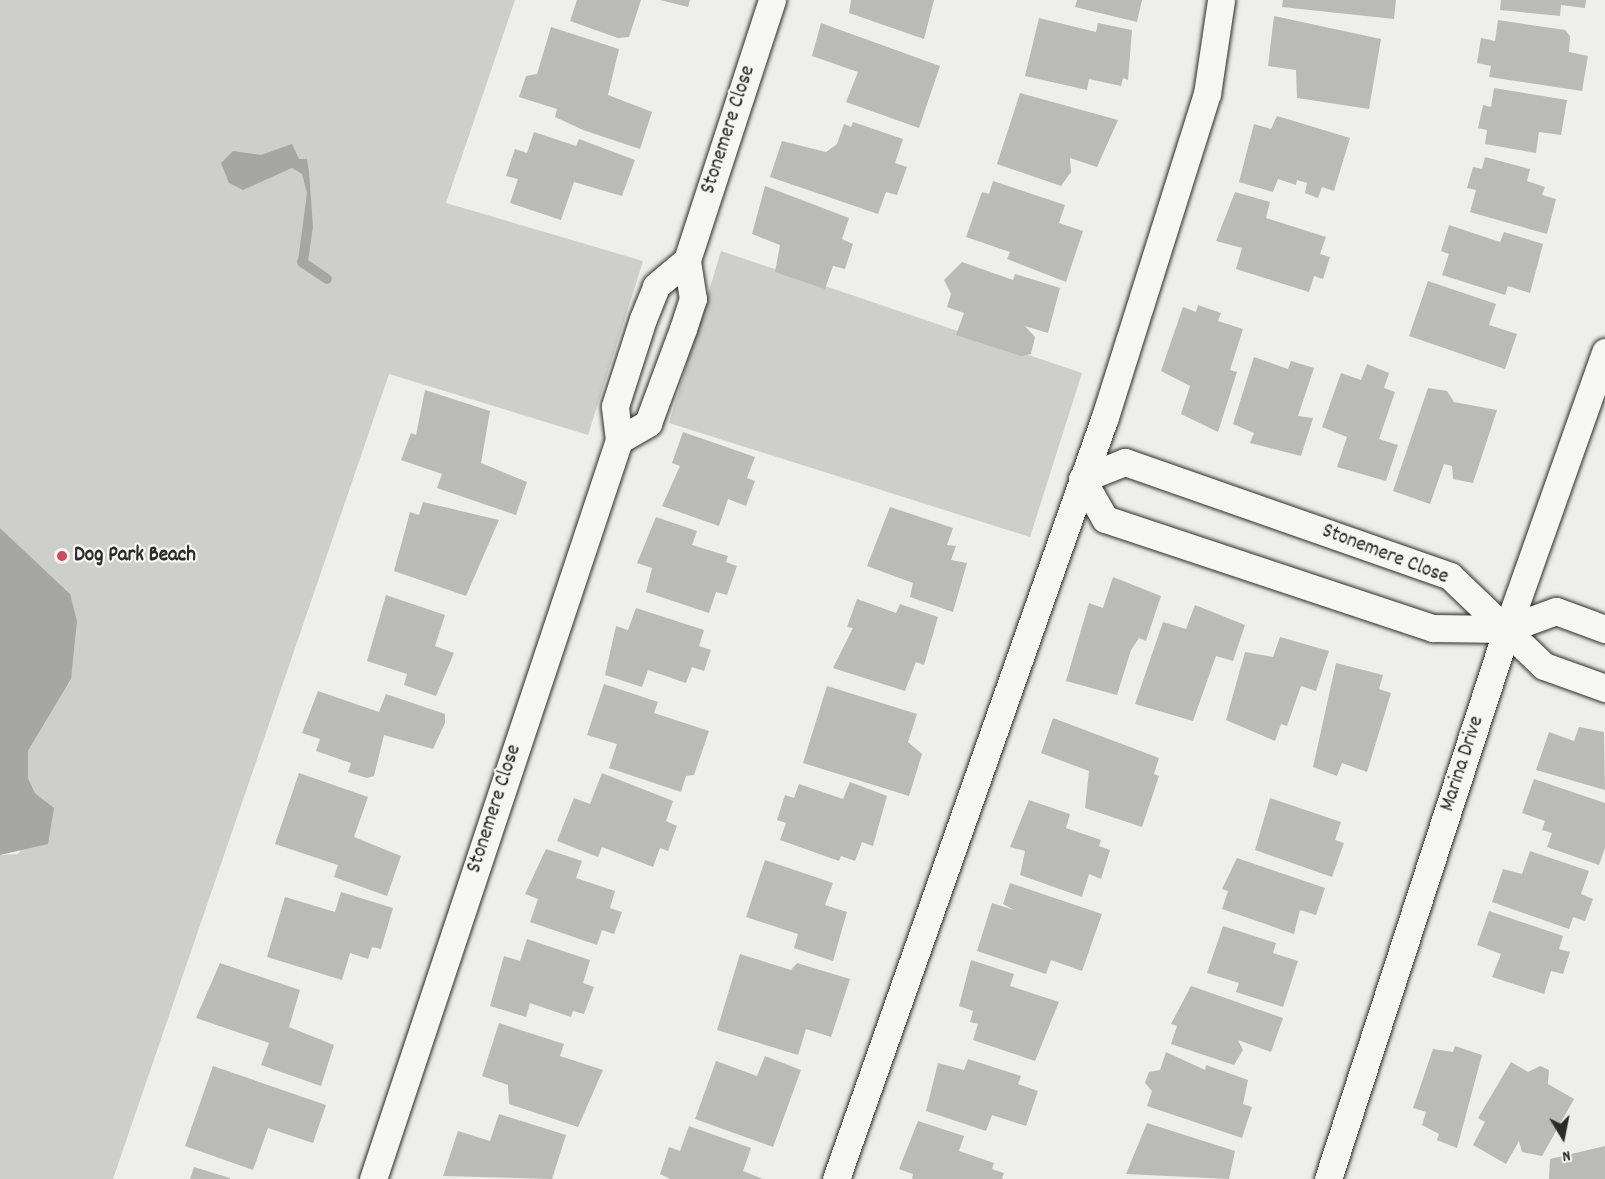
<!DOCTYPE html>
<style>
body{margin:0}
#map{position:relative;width:1605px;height:1179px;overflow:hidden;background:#eeeeea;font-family:Dekko,sans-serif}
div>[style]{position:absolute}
.green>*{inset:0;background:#cececa}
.water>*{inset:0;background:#a6a6a3}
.stream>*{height:10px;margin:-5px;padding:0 5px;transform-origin:5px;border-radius:5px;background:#a6a6a3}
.building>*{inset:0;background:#babab7}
.roads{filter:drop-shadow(0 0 2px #2b2b2b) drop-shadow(0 0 2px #2b2b2b)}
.street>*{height:27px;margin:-13.5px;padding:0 13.5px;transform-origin:13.5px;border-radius:13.5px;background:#f6f6f2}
.dots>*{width:16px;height:16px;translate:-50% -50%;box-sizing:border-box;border:3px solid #f6f6f2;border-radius:50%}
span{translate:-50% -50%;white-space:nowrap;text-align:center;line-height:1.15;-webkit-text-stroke:4.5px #f6f6f2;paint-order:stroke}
.street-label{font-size:21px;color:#2b2b2b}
.poi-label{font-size:21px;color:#2b2b2b;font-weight:700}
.left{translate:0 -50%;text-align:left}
.north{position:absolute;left:1533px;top:1107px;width:60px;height:60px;-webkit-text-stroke:4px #f6f6f2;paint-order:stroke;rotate:170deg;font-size:16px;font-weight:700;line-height:24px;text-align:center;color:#2b2b2b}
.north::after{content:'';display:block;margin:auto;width:21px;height:27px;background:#2b2b2b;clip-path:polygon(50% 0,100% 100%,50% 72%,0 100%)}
</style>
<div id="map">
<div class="green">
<div style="clip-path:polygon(0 0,515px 0,446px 203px,643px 261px,588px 435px,389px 374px,113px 1179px,0 1179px,0 855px,18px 854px,54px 808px,35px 793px,28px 778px,28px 751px,71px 679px,43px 569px,0 528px)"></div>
<div style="clip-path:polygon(721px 251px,1082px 373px,1030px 537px,669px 423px)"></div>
</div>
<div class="water">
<div style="clip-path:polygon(292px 144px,299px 159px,307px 159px,309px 172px,313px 227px,308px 261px,298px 261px,307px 193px,302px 174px,292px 168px,243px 190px,229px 183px,221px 163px,233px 151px,261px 155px)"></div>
<div style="clip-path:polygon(0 528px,70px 594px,77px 621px,71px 679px,28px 751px,28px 778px,35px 793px,54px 808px,48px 844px,0 855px)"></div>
</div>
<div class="stream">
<div style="left:302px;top:262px;width:30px;rotate:34deg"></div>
</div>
<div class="building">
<div style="clip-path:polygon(577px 0,641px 0,629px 37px,618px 38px,570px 21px)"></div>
<div style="clip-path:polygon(660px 0,690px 0,688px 7px)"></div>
<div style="clip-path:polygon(851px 0,934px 0,924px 39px,849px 13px)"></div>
<div style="clip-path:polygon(1077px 0,1142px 0,1137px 22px,1075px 7px)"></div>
<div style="clip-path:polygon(1283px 0,1396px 0,1394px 19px,1282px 7px)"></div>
<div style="clip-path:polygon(1501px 0,1586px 0,1585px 8px,1561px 5px,1560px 16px,1500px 10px)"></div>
<div style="clip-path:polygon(1274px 16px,1381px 39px,1369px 109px,1297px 98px,1296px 70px,1268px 66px)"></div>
<div style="clip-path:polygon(1039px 18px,1096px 32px,1098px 23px,1132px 30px,1128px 80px,1123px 78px,1121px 86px,1089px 79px,1087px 90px,1025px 76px)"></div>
<div style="clip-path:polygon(1498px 20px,1565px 30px,1570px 36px,1569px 52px,1588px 56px,1582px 91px,1489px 77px,1491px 66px,1477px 63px,1481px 38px,1495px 41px)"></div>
<div style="clip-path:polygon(821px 23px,940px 66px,919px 128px,846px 102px,858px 72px,812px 56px)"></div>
<div style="clip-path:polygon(551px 27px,619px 49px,608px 95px,652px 112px,640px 149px,583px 130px,555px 117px,557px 109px,519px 97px,526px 76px,537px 74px)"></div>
<div style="clip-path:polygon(1494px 88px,1567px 100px,1561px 135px,1539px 132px,1536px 153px,1485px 144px,1487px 130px,1478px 128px,1483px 105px,1491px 107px)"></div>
<div style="clip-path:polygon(1020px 93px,1118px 120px,1097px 167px,1070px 158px,1071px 172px,1061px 186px,997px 164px)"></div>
<div style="clip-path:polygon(1277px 116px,1350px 138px,1334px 191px,1322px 187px,1318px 198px,1305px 193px,1307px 183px,1297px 180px,1296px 185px,1278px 179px,1273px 192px,1239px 182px,1254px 124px,1271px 129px)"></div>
<div style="clip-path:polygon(853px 122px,903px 139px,895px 163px,907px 167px,897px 195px,886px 192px,878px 214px,770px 177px,782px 141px,826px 152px,837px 144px,844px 124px,851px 127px)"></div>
<div style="clip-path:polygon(534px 132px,576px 146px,579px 139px,635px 160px,622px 196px,574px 182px,561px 220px,510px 203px,518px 179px,506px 176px,515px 149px,527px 153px)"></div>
<div style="clip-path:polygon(1485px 157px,1530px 169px,1527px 181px,1545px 187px,1542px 195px,1556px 199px,1547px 234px,1470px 212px,1476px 190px,1467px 188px,1473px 167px,1482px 169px)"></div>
<div style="clip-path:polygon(993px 181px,1065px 205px,1059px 223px,1083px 231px,1066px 282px,1007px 259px,1010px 252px,966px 237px,982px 192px,989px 194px)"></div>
<div style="clip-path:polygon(765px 186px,849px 218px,842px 239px,853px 244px,845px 269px,833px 266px,825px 289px,775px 272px,780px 245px,752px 234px)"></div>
<div style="clip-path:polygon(1235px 192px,1270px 202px,1266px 218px,1326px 237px,1320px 254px,1330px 257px,1323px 279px,1314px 276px,1309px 292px,1236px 269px,1242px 248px,1216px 241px)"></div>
<div style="clip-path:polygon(1449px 225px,1500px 242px,1504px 232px,1543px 244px,1530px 293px,1508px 286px,1505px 295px,1442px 275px,1449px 254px,1441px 251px)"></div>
<div style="clip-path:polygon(962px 262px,1013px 280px,1015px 274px,1060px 288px,1048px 333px,1025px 326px,1035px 337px,1031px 354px,1021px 356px,956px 335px,964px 313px,947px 307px,951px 294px,944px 280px)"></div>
<div style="clip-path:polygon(1428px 281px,1496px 304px,1489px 325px,1517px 334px,1505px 369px,1409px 336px)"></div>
<div style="clip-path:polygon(1198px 305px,1221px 313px,1218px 321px,1243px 329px,1230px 370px,1237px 372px,1218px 432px,1181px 414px,1190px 386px,1161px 371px,1183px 307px,1196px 312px)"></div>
<div style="clip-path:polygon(1254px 357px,1288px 369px,1291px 361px,1314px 368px,1298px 416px,1313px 418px,1301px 456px,1250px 443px,1254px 433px,1233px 424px)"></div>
<div style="clip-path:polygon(1367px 364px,1389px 373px,1384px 388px,1395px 392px,1379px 439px,1398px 445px,1386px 481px,1337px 467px,1347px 437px,1322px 427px,1341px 373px,1361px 380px)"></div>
<div style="clip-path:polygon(1428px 388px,1447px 391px,1454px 402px,1497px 410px,1473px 483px,1453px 479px,1452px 466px,1444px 464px,1430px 504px,1393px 491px)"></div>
<div style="clip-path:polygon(425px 390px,490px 411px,481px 463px,527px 482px,516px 515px,437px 488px,442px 474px,401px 460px,411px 433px,416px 435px)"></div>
<div style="clip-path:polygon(683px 432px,755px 457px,747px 478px,755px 481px,746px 506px,728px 499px,719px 526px,662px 506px,680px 466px,672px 463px)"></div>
<div style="clip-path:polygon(423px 502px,499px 520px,466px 596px,394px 571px,410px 512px,419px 515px)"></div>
<div style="clip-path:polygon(890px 507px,953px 528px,947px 545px,956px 546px,951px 560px,967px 563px,953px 612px,910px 597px,913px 583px,867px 566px)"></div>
<div style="clip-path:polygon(656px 517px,697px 531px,692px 545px,728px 556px,726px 562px,737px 566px,727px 595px,716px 592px,709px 613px,646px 592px,652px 568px,637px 563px)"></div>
<div style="clip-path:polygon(1113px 577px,1161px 596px,1146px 641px,1139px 638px,1131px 650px,1117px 695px,1066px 681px,1089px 603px,1103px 608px)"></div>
<div style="clip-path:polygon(386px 595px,445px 615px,435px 646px,454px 653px,436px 696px,404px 685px,407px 674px,367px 661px)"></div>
<div style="clip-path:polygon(857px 599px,896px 613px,900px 604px,938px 617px,924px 665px,916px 662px,905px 691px,833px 668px,853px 628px,847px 627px)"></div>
<div style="clip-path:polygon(1195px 605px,1245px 625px,1233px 661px,1216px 656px,1193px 721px,1135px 704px,1163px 622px,1186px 629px)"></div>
<div style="clip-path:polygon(636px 608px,704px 630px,699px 646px,711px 650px,704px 671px,692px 667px,686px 683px,648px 670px,642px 687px,605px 675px,616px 626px,628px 630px)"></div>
<div style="clip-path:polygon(1280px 637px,1329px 651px,1316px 691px,1301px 686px,1287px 726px,1281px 724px,1275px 741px,1226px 720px,1245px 652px,1273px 657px)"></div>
<div style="clip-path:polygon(1336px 663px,1383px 675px,1379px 689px,1391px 693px,1367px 772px,1342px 763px,1337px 776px,1313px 767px)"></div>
<div style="clip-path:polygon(604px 684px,658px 702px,654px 713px,709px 731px,694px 775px,686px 776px,681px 792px,609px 768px,617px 744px,587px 735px)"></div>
<div style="clip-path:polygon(827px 686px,917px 714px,908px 742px,922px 754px,909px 796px,803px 763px)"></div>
<div style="clip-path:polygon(318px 691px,379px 712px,386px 694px,445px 714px,445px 723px,433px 749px,384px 735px,374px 776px,367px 778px,348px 772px,351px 763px,316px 751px,320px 739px,302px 733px)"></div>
<div style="clip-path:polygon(1053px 718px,1159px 758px,1154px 774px,1159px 776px,1142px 827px,1085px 808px,1089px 771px,1041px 753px)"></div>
<div style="clip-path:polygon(1579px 727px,1604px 732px,1605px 790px,1536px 770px,1549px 732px,1574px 741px)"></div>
<div style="clip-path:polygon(299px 773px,368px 797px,354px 837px,401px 856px,387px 896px,334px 877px,338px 865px,275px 844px)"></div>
<div style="clip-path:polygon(602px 773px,673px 801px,666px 821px,677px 826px,668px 851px,660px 848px,653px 867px,602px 847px,598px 857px,557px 841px,574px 798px,590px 804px)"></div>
<div style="clip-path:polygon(1534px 779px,1605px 803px,1605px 848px,1599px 865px,1547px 847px,1552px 833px,1542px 830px,1545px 821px,1522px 813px)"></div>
<div style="clip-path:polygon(850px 782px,887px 796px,873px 846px,862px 842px,855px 861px,841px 856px,839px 861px,780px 840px,786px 823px,777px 820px,785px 795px,794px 798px,799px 784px,843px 799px)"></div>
<div style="clip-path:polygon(1270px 798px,1341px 822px,1335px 840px,1344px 843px,1332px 877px,1255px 850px)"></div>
<div style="clip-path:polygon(1029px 800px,1070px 814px,1066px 828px,1101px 840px,1099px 846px,1110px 850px,1101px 879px,1089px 874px,1082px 897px,1020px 875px,1025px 851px,1010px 847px)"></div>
<div style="clip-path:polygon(546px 849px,582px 861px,576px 878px,615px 891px,610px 908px,622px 912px,614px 934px,602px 930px,597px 945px,530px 922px,538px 899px,525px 894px)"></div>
<div style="clip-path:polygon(1530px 851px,1589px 871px,1581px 894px,1593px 899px,1585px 921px,1573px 917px,1569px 929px,1492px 902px,1503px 869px,1522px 874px)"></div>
<div style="clip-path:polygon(1237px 858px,1325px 888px,1316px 915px,1300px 910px,1294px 934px,1222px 909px,1228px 891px,1222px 889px)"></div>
<div style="clip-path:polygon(765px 860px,833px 883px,825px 905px,847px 912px,833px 961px,794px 948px,798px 934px,746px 917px)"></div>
<div style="clip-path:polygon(1010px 883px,1102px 914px,1082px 971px,1051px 960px,1046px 974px,977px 951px,992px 903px,1014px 910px,1003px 904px)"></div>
<div style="clip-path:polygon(341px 892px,393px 908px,381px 949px,372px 947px,368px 959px,350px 953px,342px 980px,267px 957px,285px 897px,335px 912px)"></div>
<div style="clip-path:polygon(1489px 911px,1563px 936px,1559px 949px,1570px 952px,1563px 974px,1551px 971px,1544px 994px,1492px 977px,1501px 954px,1477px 945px)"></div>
<div style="clip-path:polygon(1223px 926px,1276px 943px,1273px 953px,1298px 961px,1283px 1007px,1236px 992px,1239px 983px,1207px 973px)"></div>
<div style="clip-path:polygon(527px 939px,590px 960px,583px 983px,594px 987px,584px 1014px,573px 1011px,571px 1017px,530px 1003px,526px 1017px,490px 1006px,504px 956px,520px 961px)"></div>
<div style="clip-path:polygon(740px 954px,791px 970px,797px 963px,850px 979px,831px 1037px,806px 1029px,798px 1055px,717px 1030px)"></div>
<div style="clip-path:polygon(971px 960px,1014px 974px,1010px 986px,1059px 1002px,1035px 1061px,973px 1040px,978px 1024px,970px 1022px,973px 1011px,959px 1006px)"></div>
<div style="clip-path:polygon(220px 963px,300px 990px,289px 1027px,334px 1045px,321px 1086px,261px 1065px,269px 1043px,196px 1018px)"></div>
<div style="clip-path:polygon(1191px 986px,1283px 1018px,1271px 1052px,1238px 1040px,1243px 1050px,1234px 1065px,1171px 1044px,1177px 1026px,1171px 1024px)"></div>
<div style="clip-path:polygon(499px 1023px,564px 1044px,560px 1056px,603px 1070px,578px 1127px,509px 1104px,508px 1085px,482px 1076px)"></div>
<div style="clip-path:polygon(1455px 1046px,1482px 1055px,1457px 1148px,1437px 1140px,1439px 1134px,1422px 1125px,1426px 1112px,1413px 1108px,1433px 1049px,1453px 1052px)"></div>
<div style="clip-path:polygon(1166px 1052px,1205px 1070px,1206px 1065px,1248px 1080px,1243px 1104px,1252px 1107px,1242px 1138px,1147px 1106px,1152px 1091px,1145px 1083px,1149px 1072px,1160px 1070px)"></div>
<div style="clip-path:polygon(765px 1056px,801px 1070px,773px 1147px,695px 1119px,716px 1061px,757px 1076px)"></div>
<div style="clip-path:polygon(968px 1059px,1021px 1076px,1018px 1084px,1038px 1091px,1026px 1126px,992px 1115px,986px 1131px,926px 1111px,938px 1063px,964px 1070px)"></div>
<div style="clip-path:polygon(1511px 1062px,1528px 1072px,1540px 1066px,1549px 1070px,1548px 1084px,1574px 1099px,1542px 1156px,1522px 1152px,1519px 1141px,1506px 1164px,1473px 1145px,1485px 1122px,1478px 1118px)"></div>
<div style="clip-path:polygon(213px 1066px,326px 1105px,313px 1143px,268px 1128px,253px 1170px,185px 1146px)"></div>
<div style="clip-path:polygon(499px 1114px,566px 1135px,552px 1179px,443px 1176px,458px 1131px,490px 1141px)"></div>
<div style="clip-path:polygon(918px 1121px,964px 1136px,959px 1151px,994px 1163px,992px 1169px,1004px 1173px,1002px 1179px,912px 1179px,913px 1174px,899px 1169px)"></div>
<div style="clip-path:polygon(1147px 1123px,1235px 1151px,1229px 1179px,1126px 1174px)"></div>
<div style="clip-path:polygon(689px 1126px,751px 1148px,743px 1171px,763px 1179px,670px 1179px,660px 1174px,669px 1147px,680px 1151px)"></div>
<div style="clip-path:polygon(1605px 1146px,1605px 1179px,1549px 1179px,1550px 1159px)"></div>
<div style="clip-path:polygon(194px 1167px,230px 1178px,230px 1179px,190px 1179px)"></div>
</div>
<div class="roads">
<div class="street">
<div style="left:619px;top:440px;width:34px;rotate:-30deg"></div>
<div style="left:648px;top:423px;width:100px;rotate:-69.6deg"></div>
<div style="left:683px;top:329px;width:32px;rotate:-72deg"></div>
<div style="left:693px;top:299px;width:39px;rotate:-99deg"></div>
<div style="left:687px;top:260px;width:274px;rotate:-71.9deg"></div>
<div style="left:1082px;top:479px;width:46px;rotate:-21.6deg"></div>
<div style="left:1125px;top:462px;width:344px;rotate:19.3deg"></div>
<div style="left:1450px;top:576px;width:130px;rotate:43.8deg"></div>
<div style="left:1544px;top:666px;width:65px;rotate:19.8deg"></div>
<div style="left:1082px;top:479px;width:46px;rotate:60.1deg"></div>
<div style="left:1105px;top:519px;width:346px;rotate:18.4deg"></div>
<div style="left:1433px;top:628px;width:74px;rotate:0.8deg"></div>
<div style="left:1507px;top:629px;width:52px;rotate:-20.2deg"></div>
<div style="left:1556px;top:611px;width:52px;rotate:20.2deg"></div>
<div style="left:373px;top:1179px;width:779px;rotate:-71.59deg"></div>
<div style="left:619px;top:440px;width:34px;rotate:-97deg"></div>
<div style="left:615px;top:406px;width:91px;rotate:-72.2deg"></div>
<div style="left:643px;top:319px;width:35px;rotate:-68deg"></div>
<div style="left:656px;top:286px;width:40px;rotate:-40deg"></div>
<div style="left:836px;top:1179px;width:808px;rotate:-70.56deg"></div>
<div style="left:1105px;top:417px;width:339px;rotate:-72.5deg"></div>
<div style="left:1207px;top:94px;width:95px;rotate:-81.5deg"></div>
<div style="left:1328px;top:1179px;width:578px;rotate:-71.97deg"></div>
<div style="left:1507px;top:629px;width:294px;rotate:-70.5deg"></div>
</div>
</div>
<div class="dots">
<div style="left:62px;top:556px;background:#d1495b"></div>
</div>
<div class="street-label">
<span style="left:729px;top:130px;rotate:-72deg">Stonemere Close</span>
<span style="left:1385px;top:555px;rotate:21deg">Stonemere Close</span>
<span style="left:1463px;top:764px;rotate:-72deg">Marina Drive</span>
<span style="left:495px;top:809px;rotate:-72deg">Stonemere Close</span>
</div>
<div class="poi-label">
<span class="left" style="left:74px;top:556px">Dog Park Beach</span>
</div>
<div class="north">N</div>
</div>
